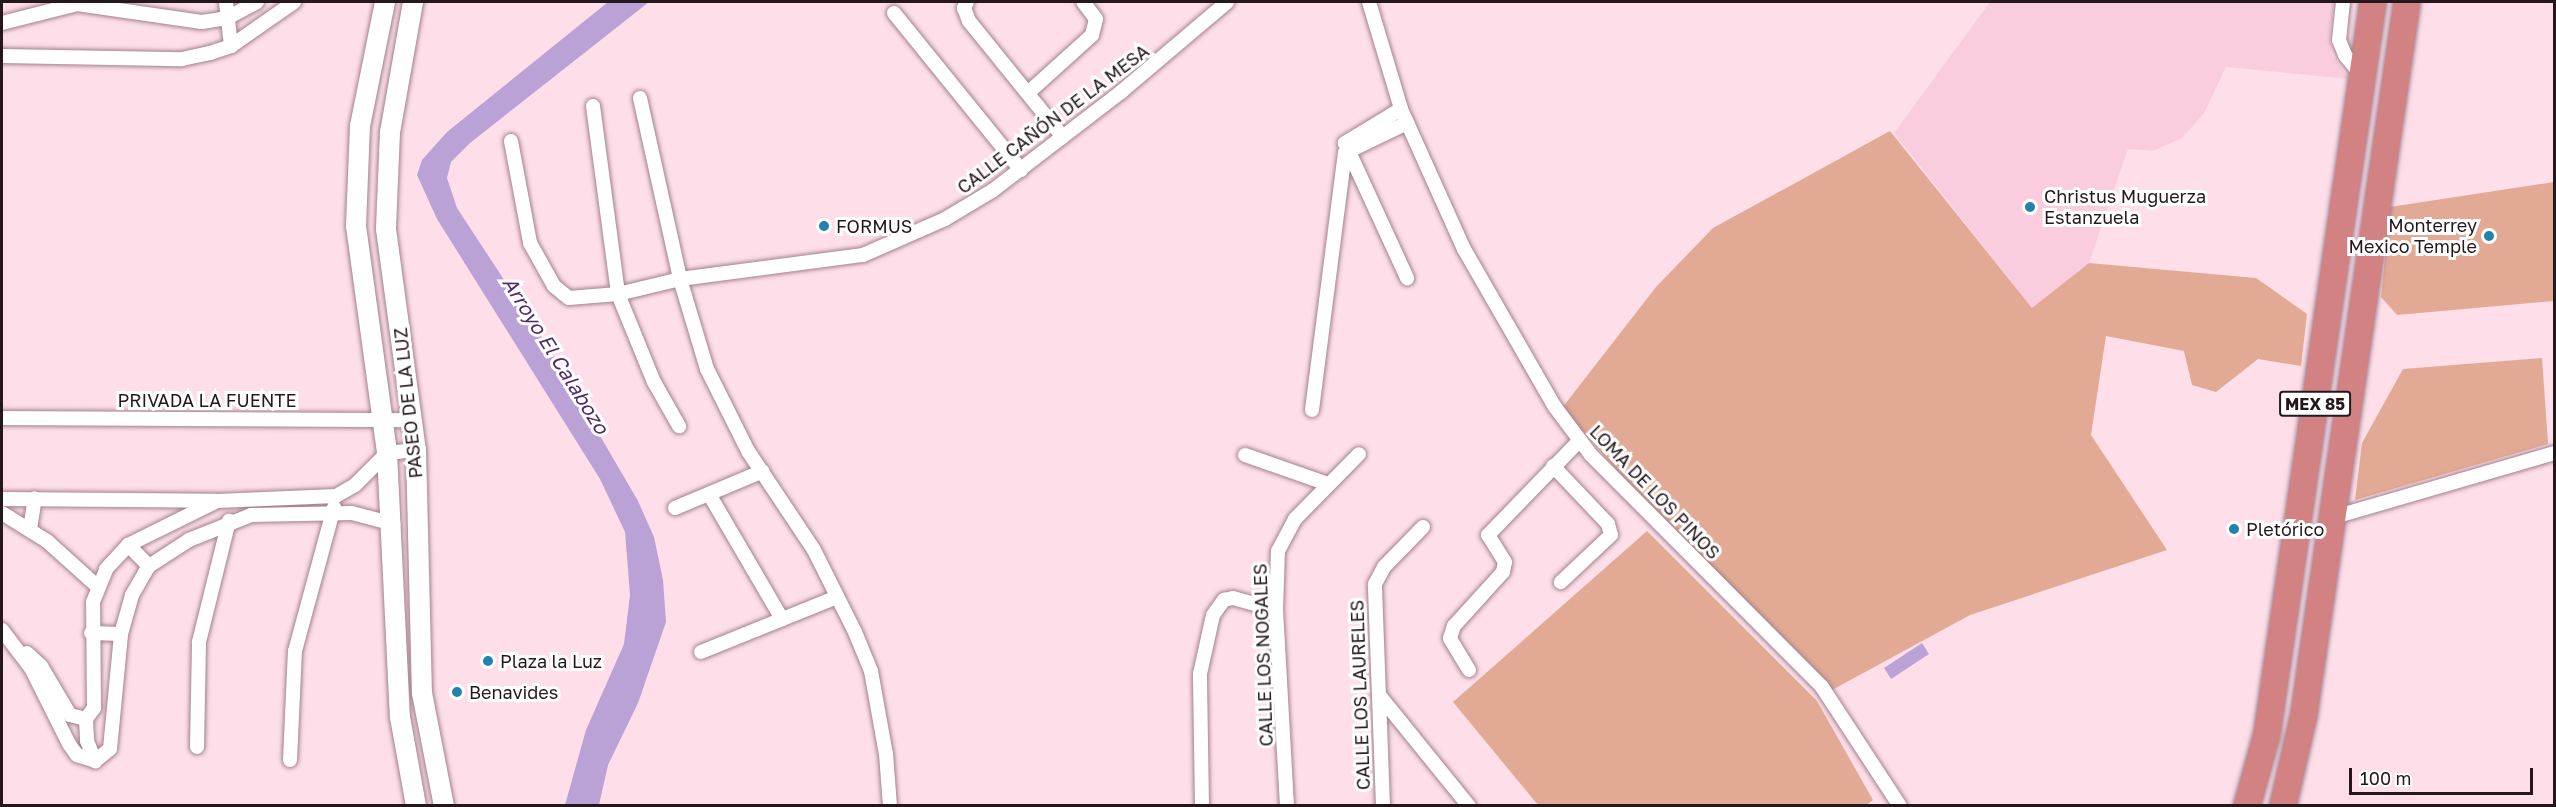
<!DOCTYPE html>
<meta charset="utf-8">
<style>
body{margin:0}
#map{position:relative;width:2556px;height:807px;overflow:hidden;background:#fddee9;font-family:"Golos Text",sans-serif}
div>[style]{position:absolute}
.built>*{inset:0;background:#facdde}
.green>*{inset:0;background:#e2aa94}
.water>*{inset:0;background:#baa1d6}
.roads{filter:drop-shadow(0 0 2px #a3818e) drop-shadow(0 0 2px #a3818e)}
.street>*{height:14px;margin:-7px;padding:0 7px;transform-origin:7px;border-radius:7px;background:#fff}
.secondary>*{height:20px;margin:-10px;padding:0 10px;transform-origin:10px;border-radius:10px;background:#fff}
.highway>*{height:26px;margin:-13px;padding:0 13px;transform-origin:13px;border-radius:13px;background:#d38283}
.dots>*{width:16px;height:16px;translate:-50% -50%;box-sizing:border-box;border:3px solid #fff;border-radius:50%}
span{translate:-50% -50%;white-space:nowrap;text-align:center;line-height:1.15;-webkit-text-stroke:6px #fff;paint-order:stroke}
.shield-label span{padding:2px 4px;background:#fff;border:2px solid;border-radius:4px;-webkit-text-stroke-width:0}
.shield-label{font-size:16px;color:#24181c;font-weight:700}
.street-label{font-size:18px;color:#24181c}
.poi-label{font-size:18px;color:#24181c}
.left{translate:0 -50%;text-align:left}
.right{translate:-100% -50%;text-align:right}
.water-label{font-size:20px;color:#4d2b6c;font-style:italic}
.frame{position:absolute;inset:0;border:3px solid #24181c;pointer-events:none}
.scale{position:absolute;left:2349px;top:768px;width:184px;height:27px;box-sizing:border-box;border:3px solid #24181c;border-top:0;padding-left:8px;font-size:18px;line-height:21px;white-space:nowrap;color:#24181c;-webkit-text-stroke:4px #fff;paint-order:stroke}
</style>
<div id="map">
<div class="built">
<div style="clip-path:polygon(1990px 2px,2334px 2px,2329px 36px,2332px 55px,2349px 79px,2226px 67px,2204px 113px,2182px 138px,2153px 151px,2128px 149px,2089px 263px,2032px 308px,1894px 133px)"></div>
</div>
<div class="green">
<div style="clip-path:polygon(1890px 131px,2032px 308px,2089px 263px,2256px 278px,2307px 314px,2301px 366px,2258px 359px,2216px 392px,2192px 385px,2184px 351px,2106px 336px,2091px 435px,2167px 550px,1970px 615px,1832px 690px,1622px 476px,1562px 408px,1656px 287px,1713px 228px)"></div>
<div style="clip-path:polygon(2554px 182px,2554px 301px,2397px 315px,2381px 297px,2390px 207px)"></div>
<div style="clip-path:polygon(2542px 358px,2548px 444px,2355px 500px,2362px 443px,2403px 369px)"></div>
<div style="clip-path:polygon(1647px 531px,1817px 701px,1873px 800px,1865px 806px,1538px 805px,1453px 702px)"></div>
</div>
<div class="water">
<div style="clip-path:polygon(608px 2px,649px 2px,470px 143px,451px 162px,447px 178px,457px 208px,550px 350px,638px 501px,654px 537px,663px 580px,666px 622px,638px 703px,608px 765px,599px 805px,565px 805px,586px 730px,624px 644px,630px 595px,625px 532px,600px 479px,437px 219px,417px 175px,422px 160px,447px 132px)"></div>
<div style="clip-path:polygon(1922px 643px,1929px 654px,1891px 679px,1884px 668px)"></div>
</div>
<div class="roads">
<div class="street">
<div style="left:226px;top:2px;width:44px;rotate:83.5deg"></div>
<div style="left:967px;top:2px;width:7px;rotate:117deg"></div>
<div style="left:964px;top:8px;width:14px;rotate:69deg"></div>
<div style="left:969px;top:21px;width:149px;rotate:51deg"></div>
<div style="left:1369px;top:2px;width:112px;rotate:73.3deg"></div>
<div style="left:1401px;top:109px;width:154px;rotate:65.8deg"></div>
<div style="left:1464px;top:249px;width:182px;rotate:60.1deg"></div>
<div style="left:1555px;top:407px;width:60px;rotate:53.1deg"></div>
<div style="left:1591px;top:455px;width:327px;rotate:45.1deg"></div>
<div style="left:1822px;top:687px;width:142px;rotate:56.8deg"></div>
<div style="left:2343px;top:2px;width:38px;rotate:96deg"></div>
<div style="left:2339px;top:40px;width:16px;rotate:68deg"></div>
<div style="left:2345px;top:55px;width:26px;rotate:51deg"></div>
<div style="left:894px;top:13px;width:202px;rotate:51deg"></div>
<div style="left:2px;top:23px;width:77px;rotate:-14.2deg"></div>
<div style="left:77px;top:4px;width:126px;rotate:8.2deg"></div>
<div style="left:202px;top:22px;width:25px;rotate:-9deg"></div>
<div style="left:227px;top:18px;width:34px;rotate:-28deg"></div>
<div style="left:2px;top:56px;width:180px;rotate:1deg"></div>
<div style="left:182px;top:59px;width:29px;rotate:-12deg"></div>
<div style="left:210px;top:53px;width:22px;rotate:-18deg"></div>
<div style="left:231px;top:46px;width:77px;rotate:-34.9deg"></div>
<div style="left:1029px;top:92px;width:85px;rotate:-42.1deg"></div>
<div style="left:1092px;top:35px;width:16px;rotate:-76deg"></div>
<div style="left:1096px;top:19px;width:21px;rotate:-127deg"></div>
<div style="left:640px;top:98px;width:185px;rotate:77.5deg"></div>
<div style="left:680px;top:279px;width:94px;rotate:73.3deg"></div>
<div style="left:707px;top:369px;width:92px;rotate:63.4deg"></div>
<div style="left:748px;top:451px;width:119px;rotate:56.3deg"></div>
<div style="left:814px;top:550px;width:92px;rotate:63.4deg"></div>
<div style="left:855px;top:632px;width:42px;rotate:67.7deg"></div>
<div style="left:871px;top:671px;width:84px;rotate:79.8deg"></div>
<div style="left:886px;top:754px;width:52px;rotate:85.6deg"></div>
<div style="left:593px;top:106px;width:190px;rotate:82.4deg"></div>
<div style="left:618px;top:294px;width:95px;rotate:67.8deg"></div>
<div style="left:654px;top:382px;width:51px;rotate:60.4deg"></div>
<div style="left:1401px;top:109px;width:66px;rotate:148.7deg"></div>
<div style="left:1345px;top:143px;width:149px;rotate:65.3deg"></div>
<div style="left:511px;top:141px;width:104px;rotate:79.4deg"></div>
<div style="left:530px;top:243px;width:49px;rotate:60.8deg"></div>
<div style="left:554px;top:286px;width:19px;rotate:39deg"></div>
<div style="left:569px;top:298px;width:49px;rotate:-4.7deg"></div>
<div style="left:618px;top:294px;width:64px;rotate:-13.6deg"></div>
<div style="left:680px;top:279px;width:185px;rotate:-7.5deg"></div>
<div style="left:863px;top:255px;width:90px;rotate:-23.7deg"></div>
<div style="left:945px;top:219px;width:55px;rotate:-30.8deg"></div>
<div style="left:992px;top:191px;width:163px;rotate:-37.5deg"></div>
<div style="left:1121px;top:92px;width:139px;rotate:-40.3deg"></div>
<div style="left:1312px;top:410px;width:259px;rotate:-82.7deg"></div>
<div style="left:1345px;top:153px;width:69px;rotate:-25.8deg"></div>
<div style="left:2px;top:418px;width:411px;rotate:0.3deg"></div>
<div style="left:1245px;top:455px;width:88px;rotate:19.3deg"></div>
<div style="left:1553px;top:466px;width:80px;rotate:46.5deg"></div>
<div style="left:1608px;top:524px;width:11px;rotate:75deg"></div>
<div style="left:1611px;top:535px;width:69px;rotate:136.8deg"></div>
<div style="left:709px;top:494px;width:145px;rotate:59.7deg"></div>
<div style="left:2px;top:499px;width:213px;rotate:0.5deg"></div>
<div style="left:675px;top:508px;width:95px;rotate:-22.8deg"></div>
<div style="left:2px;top:513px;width:53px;rotate:31.9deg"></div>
<div style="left:47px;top:541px;width:67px;rotate:42deg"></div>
<div style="left:2334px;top:517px;width:229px;rotate:-16.2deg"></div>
<div style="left:30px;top:529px;width:31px;rotate:-81deg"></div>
<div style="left:128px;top:545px;width:30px;rotate:45deg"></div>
<div style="left:2px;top:630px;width:48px;rotate:52.7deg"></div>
<div style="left:31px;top:668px;width:85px;rotate:63.4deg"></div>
<div style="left:69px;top:744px;width:14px;rotate:54deg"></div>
<div style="left:77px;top:755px;width:19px;rotate:18deg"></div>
<div style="left:95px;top:761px;width:19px;rotate:-39deg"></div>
<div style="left:110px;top:749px;width:116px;rotate:-84.5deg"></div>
<div style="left:121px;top:634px;width:41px;rotate:-74.2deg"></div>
<div style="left:132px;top:595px;width:34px;rotate:-60deg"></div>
<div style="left:149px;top:566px;width:48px;rotate:-33deg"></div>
<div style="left:189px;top:540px;width:67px;rotate:-22deg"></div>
<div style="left:251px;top:515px;width:101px;rotate:-1.1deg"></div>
<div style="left:352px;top:513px;width:43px;rotate:14.7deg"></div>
<div style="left:91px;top:633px;width:30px;rotate:2deg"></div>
<div style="left:701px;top:652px;width:147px;rotate:-22deg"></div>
<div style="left:27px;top:653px;width:19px;rotate:43deg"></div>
<div style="left:41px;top:666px;width:57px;rotate:59.4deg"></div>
<div style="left:70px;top:715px;width:16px;rotate:14deg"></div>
<div style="left:1469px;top:670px;width:37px;rotate:-121deg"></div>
<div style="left:1450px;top:638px;width:13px;rotate:-72deg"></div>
<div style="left:1454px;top:626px;width:73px;rotate:-47.8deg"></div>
<div style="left:1503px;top:572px;width:10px;rotate:-79deg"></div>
<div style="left:1505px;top:562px;width:32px;rotate:-122deg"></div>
<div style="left:1488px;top:535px;width:132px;rotate:-45.9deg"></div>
<div style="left:1379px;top:695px;width:143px;rotate:51deg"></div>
<div style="left:86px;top:719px;width:14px;rotate:-54deg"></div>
<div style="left:94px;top:708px;width:106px;rotate:-90.5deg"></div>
<div style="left:93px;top:602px;width:35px;rotate:-68deg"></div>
<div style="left:106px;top:569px;width:33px;rotate:-47deg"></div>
<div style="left:128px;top:545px;width:99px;rotate:-26.3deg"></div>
<div style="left:217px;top:501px;width:119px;rotate:-2.4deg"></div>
<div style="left:336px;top:496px;width:22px;rotate:-30deg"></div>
<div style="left:355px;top:485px;width:45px;rotate:-45deg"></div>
<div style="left:387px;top:453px;width:29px;rotate:-6deg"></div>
<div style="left:86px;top:719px;width:22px;rotate:87deg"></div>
<div style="left:87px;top:741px;width:22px;rotate:68deg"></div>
<div style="left:197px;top:747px;width:105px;rotate:-88.9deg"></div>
<div style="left:199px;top:642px;width:125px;rotate:-76.1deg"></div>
<div style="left:290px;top:760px;width:109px;rotate:-87.4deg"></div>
<div style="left:295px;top:651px;width:149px;rotate:-74.8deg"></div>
<div style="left:1202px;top:806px;width:132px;rotate:-90.9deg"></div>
<div style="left:1200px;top:674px;width:60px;rotate:-77.6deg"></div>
<div style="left:1213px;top:615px;width:19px;rotate:-54deg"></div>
<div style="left:1224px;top:600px;width:9px;rotate:-13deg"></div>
<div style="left:1233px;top:598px;width:45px;rotate:15.6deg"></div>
<div style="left:1287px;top:806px;width:196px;rotate:-93.2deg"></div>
<div style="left:1276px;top:610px;width:59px;rotate:-88.1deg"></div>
<div style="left:1278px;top:551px;width:36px;rotate:-62deg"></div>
<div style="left:1295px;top:519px;width:91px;rotate:-45.4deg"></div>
<div style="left:1383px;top:806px;width:222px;rotate:-92.1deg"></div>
<div style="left:1375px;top:584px;width:19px;rotate:-62deg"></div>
<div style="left:1384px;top:567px;width:56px;rotate:-45.7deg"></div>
</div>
<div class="secondary">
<div style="left:385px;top:2px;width:126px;rotate:101.4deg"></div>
<div style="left:360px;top:126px;width:100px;rotate:92.3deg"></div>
<div style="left:356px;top:226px;width:229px;rotate:82.2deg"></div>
<div style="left:387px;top:453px;width:264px;rotate:87.2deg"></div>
<div style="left:400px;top:717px;width:90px;rotate:79.8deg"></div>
<div style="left:413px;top:2px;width:132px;rotate:100deg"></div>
<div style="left:390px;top:132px;width:97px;rotate:92.4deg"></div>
<div style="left:386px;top:229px;width:223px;rotate:82.3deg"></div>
<div style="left:416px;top:450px;width:243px;rotate:88.6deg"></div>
<div style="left:422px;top:693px;width:115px;rotate:79deg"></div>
</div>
<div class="highway">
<div style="left:2247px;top:806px;width:75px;rotate:-74.5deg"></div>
<div style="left:2267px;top:734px;width:740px;rotate:-81.76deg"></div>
<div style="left:2283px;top:806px;width:94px;rotate:-77.1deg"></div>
<div style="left:2304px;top:714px;width:719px;rotate:-81.77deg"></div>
</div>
</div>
<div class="dots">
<div style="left:2030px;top:207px;background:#2082ad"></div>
<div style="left:824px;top:226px;background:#2082ad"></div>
<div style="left:2489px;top:236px;background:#2082ad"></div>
<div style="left:2234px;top:529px;background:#2082ad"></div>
<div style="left:488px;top:661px;background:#2082ad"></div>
<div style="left:457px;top:692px;background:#2082ad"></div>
</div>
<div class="shield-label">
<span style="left:2315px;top:404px">MEX 85</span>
</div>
<div class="street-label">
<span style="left:1053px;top:119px;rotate:-37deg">CALLE CAÑÓN DE LA MESA</span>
<span style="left:207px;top:400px">PRIVADA LA FUENTE</span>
<span style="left:408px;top:403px;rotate:-96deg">PASEO DE LA LUZ</span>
<span style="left:1655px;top:492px;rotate:46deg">LOMA DE LOS PINOS</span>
<span style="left:1263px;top:655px;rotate:-92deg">CALLE LOS NOGALES</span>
<span style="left:1360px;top:695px;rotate:-92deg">CALLE LOS LAURELES</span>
</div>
<div class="poi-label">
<span class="left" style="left:2044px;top:207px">Christus Muguerza<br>Estanzuela</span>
<span class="left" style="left:836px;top:226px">FORMUS</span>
<span class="right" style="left:2477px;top:236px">Monterrey<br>Mexico Temple</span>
<span class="left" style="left:2246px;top:529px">Pletórico</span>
<span class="left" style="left:500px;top:661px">Plaza la Luz</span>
<span class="left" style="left:469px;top:692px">Benavides</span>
</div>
<div class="water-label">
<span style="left:556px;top:355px;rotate:58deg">Arroyo El Calabozo</span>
</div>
<div class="frame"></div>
<div class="scale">100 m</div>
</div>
